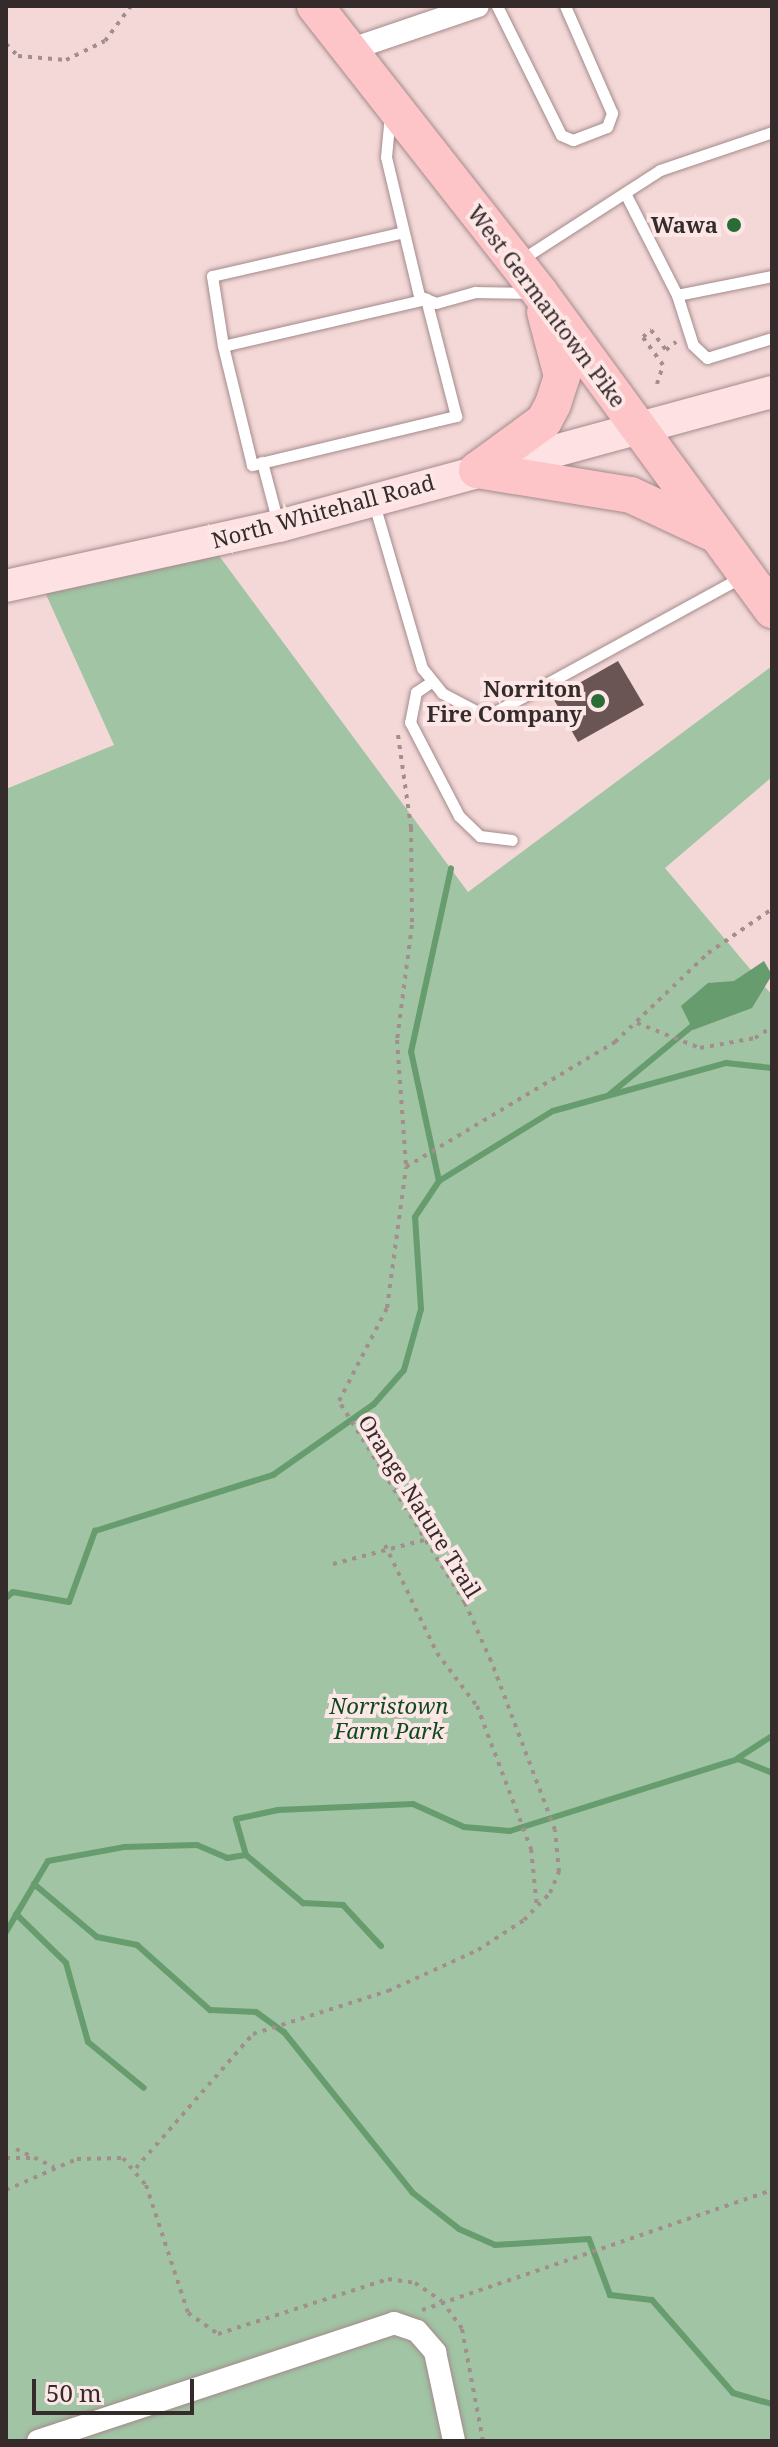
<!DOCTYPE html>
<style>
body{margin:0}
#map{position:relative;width:778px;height:2447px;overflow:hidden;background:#f4d8d8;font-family:"Noto Serif",serif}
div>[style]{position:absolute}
.green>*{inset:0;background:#a0c4a4}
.water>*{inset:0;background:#679c6e}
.stream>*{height:6px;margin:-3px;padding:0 3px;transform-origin:3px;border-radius:3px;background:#679c6e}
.building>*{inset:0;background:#6b5454}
.path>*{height:4px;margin-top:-2px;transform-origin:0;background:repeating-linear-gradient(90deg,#a38e8e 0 4px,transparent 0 10px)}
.roads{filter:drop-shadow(0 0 2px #a48a8b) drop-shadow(0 0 2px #a48a8b)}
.service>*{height:11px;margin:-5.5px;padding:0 5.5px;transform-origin:5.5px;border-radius:5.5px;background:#fff}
.minor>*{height:22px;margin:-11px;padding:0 11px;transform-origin:11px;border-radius:11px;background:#fff}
.secondary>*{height:32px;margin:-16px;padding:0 16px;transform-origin:16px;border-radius:16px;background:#fee2e3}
.primary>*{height:36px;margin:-18px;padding:0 18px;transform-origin:18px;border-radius:18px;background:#fdc5c7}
.dots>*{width:22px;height:22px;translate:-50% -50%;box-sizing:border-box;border:4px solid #fde6e6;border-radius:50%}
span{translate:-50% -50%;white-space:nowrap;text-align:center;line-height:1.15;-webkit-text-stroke:8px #fde6e6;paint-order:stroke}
.poi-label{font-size:22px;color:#352b2b;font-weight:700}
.right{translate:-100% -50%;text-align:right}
.street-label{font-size:22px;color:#352b2b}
.park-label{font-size:22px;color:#0e4a1e;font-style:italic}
.frame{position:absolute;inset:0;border:8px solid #352b2b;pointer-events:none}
.scale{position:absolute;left:32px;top:2379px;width:162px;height:36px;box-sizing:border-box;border:4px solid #352b2b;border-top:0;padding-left:10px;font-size:24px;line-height:28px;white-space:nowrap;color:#352b2b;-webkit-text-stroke:6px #fde6e6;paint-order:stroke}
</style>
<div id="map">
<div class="green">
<div style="clip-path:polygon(217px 553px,468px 892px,772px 666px,772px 777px,665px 868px,772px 995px,772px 2441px,6px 2441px,6px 789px,114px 745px,39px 579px)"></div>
</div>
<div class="water">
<div style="clip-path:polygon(764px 961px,772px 975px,752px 1008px,693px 1030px,681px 1006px,708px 983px,734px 981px)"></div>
</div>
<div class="stream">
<div style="left:610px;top:1094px;width:113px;rotate:-39.6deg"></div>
<div style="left:439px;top:1181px;width:132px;rotate:-102.2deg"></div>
<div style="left:411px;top:1052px;width:188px;rotate:-77.7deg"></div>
<div style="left:6px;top:1598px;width:9px;rotate:-41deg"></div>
<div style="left:13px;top:1592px;width:57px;rotate:10.1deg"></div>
<div style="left:69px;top:1602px;width:76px;rotate:-69.9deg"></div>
<div style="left:95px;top:1531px;width:187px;rotate:-17.5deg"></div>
<div style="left:273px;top:1475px;width:123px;rotate:-35.1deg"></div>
<div style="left:374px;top:1404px;width:45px;rotate:-48.6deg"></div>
<div style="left:404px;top:1370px;width:63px;rotate:-74.4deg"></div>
<div style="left:421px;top:1309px;width:92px;rotate:-93.7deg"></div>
<div style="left:415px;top:1217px;width:43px;rotate:-56.3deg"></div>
<div style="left:439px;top:1181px;width:134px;rotate:-31.6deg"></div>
<div style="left:553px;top:1111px;width:180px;rotate:-15.5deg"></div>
<div style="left:726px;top:1063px;width:46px;rotate:6.2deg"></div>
<div style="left:738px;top:1758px;width:40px;rotate:-32.9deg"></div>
<div style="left:246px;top:1855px;width:75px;rotate:40.1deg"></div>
<div style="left:303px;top:1903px;width:40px;rotate:2.9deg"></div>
<div style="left:343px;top:1905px;width:56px;rotate:47.2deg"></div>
<div style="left:34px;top:1884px;width:82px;rotate:40.1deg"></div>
<div style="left:97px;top:1937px;width:41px;rotate:11.3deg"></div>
<div style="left:137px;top:1945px;width:98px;rotate:41.7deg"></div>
<div style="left:210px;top:2010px;width:46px;rotate:2.5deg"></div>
<div style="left:256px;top:2012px;width:34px;rotate:36deg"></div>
<div style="left:284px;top:2032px;width:206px;rotate:51.3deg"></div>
<div style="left:413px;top:2193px;width:58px;rotate:38deg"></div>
<div style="left:459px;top:2229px;width:39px;rotate:24deg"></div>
<div style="left:495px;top:2245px;width:94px;rotate:-3.7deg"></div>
<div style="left:589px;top:2239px;width:60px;rotate:69.4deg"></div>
<div style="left:610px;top:2295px;width:42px;rotate:6.8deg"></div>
<div style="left:652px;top:2300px;width:123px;rotate:48.9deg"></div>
<div style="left:733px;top:2393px;width:41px;rotate:15.8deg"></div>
<div style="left:16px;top:1914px;width:70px;rotate:44.4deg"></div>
<div style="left:66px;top:1963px;width:82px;rotate:74.4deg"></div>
<div style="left:88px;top:2042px;width:72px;rotate:39.4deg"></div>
<div style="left:6px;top:1932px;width:82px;rotate:-59.4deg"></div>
<div style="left:48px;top:1861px;width:77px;rotate:-10.4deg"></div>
<div style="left:124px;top:1847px;width:73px;rotate:-1.6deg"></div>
<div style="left:197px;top:1845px;width:33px;rotate:23deg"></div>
<div style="left:227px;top:1858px;width:19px;rotate:-9deg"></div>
<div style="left:246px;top:1855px;width:37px;rotate:-106deg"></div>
<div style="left:236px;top:1819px;width:43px;rotate:-12.1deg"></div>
<div style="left:278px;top:1810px;width:135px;rotate:-2.5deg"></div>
<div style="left:413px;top:1804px;width:56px;rotate:24.3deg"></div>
<div style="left:464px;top:1827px;width:46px;rotate:5deg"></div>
<div style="left:510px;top:1831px;width:239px;rotate:-17.5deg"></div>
<div style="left:738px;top:1759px;width:37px;rotate:22deg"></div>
</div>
<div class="building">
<div style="clip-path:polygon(618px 661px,644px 705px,578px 742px,553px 698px)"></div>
</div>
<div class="path">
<div style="left:6px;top:44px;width:17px;rotate:45deg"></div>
<div style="left:18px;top:56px;width:48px;rotate:4.8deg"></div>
<div style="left:66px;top:60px;width:43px;rotate:-26deg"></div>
<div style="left:105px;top:41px;width:44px;rotate:-53.4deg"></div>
<div style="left:657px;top:384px;width:20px;rotate:-72deg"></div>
<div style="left:663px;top:365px;width:34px;rotate:-126deg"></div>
<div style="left:643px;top:337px;width:11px;rotate:-41deg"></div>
<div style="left:651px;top:330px;width:25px;rotate:53deg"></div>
<div style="left:666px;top:350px;width:13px;rotate:-39deg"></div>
<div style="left:398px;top:735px;width:94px;rotate:82deg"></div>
<div style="left:411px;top:828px;width:97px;rotate:89.4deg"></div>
<div style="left:412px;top:925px;width:116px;rotate:97.4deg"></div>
<div style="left:397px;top:1040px;width:127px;rotate:85.9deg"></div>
<div style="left:637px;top:1023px;width:68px;rotate:21.6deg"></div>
<div style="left:700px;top:1048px;width:56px;rotate:-10.3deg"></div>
<div style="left:755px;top:1038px;width:20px;rotate:-33deg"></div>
<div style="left:385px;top:1545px;width:120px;rotate:64.3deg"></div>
<div style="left:437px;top:1653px;width:66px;rotate:53deg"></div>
<div style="left:477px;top:1706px;width:153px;rotate:69.3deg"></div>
<div style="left:531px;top:1849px;width:58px;rotate:84.1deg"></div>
<div style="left:333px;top:1564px;width:94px;rotate:-14.8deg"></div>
<div style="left:16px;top:2149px;width:42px;rotate:25.3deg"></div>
<div style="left:6px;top:2158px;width:26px"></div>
<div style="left:136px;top:2168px;width:178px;rotate:-48.9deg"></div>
<div style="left:253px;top:2034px;width:142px;rotate:-17.7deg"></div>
<div style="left:388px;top:1991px;width:99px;rotate:-24.5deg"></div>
<div style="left:478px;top:1950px;width:55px;rotate:-33.1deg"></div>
<div style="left:524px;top:1920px;width:37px;rotate:-46deg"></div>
<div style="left:550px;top:1893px;width:23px;rotate:-67deg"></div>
<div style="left:559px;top:1872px;width:42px;rotate:-95.4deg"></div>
<div style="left:555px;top:1830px;width:181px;rotate:-110.7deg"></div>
<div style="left:491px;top:1661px;width:64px;rotate:-114.1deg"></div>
<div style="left:465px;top:1603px;width:238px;rotate:-122deg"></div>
<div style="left:339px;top:1401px;width:105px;rotate:-62.7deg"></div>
<div style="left:387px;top:1308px;width:142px;rotate:-82.3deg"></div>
<div style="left:406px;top:1167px;width:244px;rotate:-30.9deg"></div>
<div style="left:615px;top:1042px;width:129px;rotate:-43.7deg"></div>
<div style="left:708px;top:953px;width:78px;rotate:-34.5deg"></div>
<div style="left:6px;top:2190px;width:77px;rotate:-23.6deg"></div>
<div style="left:77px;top:2159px;width:46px;rotate:-1.2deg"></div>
<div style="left:123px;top:2158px;width:35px;rotate:50deg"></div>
<div style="left:146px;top:2185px;width:135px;rotate:71.8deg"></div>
<div style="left:188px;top:2313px;width:37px;rotate:35deg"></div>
<div style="left:218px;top:2334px;width:179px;rotate:-17.9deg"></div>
<div style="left:388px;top:2279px;width:27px;rotate:8deg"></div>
<div style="left:415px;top:2283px;width:32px;rotate:34deg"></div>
<div style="left:442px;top:2301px;width:34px;rotate:54deg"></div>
<div style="left:462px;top:2329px;width:114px;rotate:79.4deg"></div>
<div style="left:422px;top:2310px;width:370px;rotate:-18.9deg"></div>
</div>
<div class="roads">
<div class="service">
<div style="left:497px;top:6px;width:144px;rotate:63.6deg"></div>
<div style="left:561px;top:135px;width:13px;rotate:23deg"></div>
<div style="left:573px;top:140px;width:36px;rotate:-21deg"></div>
<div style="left:607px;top:127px;width:15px;rotate:-70deg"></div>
<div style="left:612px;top:113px;width:117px;rotate:-113.7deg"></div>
<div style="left:390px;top:114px;width:43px;rotate:95.3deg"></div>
<div style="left:386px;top:157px;width:143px;rotate:76.6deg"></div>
<div style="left:419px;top:296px;width:18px;rotate:22deg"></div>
<div style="left:436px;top:303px;width:41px;rotate:-15.8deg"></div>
<div style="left:475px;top:292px;width:57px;rotate:1deg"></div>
<div style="left:626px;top:195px;width:112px;rotate:63deg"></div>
<div style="left:677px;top:295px;width:97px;rotate:-11.3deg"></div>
<div style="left:519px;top:261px;width:168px;rotate:-32.8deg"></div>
<div style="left:660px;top:170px;width:118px;rotate:-18.7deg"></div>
<div style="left:677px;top:295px;width:52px;rotate:72.3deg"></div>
<div style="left:693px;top:345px;width:19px;rotate:43deg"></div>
<div style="left:707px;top:358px;width:68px;rotate:-17.1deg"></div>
<div style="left:223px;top:346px;width:122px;rotate:76.3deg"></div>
<div style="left:252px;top:465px;width:210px;rotate:-13.5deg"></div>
<div style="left:456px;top:416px;width:121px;rotate:-104.4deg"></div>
<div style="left:426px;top:299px;width:208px;rotate:167deg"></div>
<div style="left:223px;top:346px;width:71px;rotate:-98.9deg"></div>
<div style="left:212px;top:276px;width:193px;rotate:-12.9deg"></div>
<div style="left:262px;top:462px;width:63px;rotate:75.3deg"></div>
<div style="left:374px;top:504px;width:171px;rotate:73.7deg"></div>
<div style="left:422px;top:668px;width:32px;rotate:51deg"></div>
<div style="left:442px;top:693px;width:43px;rotate:27.8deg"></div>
<div style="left:480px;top:713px;width:15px;rotate:-4deg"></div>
<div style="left:495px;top:712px;width:281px;rotate:-28.7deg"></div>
<div style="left:431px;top:682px;width:18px;rotate:146deg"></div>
<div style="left:416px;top:692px;width:31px;rotate:101deg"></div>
<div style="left:410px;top:722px;width:106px;rotate:62.5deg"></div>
<div style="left:459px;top:816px;width:29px;rotate:44deg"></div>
<div style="left:480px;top:836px;width:32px;rotate:7deg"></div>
</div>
<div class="minor">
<div style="left:349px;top:50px;width:136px;rotate:-18.8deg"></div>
<div style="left:38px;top:2441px;width:375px;rotate:-18.3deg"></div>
<div style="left:394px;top:2323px;width:24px;rotate:19deg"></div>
<div style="left:417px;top:2331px;width:28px;rotate:49deg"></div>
<div style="left:435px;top:2352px;width:91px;rotate:77.9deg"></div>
</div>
<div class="secondary">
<div style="left:6px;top:586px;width:280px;rotate:-12.4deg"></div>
<div style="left:279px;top:526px;width:511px;rotate:-15.21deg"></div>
</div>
<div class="primary">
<div style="left:315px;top:6px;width:365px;rotate:51.9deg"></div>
<div style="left:540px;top:293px;width:393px;rotate:53.8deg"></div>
<div style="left:477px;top:470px;width:156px;rotate:9.2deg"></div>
<div style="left:631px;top:495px;width:89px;rotate:25.1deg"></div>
<div style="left:477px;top:470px;width:83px;rotate:-36.2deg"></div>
<div style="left:544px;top:421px;width:19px;rotate:-62deg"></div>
<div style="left:553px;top:404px;width:29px;rotate:-72deg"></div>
<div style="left:562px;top:376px;width:66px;rotate:-104.9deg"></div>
</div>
</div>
<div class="dots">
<div style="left:734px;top:225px;background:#296c36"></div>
<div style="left:598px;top:701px;background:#296c36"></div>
</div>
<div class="poi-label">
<span class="right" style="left:718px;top:225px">Wawa</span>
<span class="right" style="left:582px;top:701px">Norriton<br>Fire Company</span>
</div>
<div class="street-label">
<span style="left:547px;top:306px;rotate:53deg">West Germantown Pike</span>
<span style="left:323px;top:511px;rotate:-15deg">North Whitehall Road</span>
<span style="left:420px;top:1506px;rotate:58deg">Orange Nature Trail</span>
</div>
<div class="park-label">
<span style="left:389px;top:1718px">Norristown<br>Farm Park</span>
</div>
<div class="frame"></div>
<div class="scale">50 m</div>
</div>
